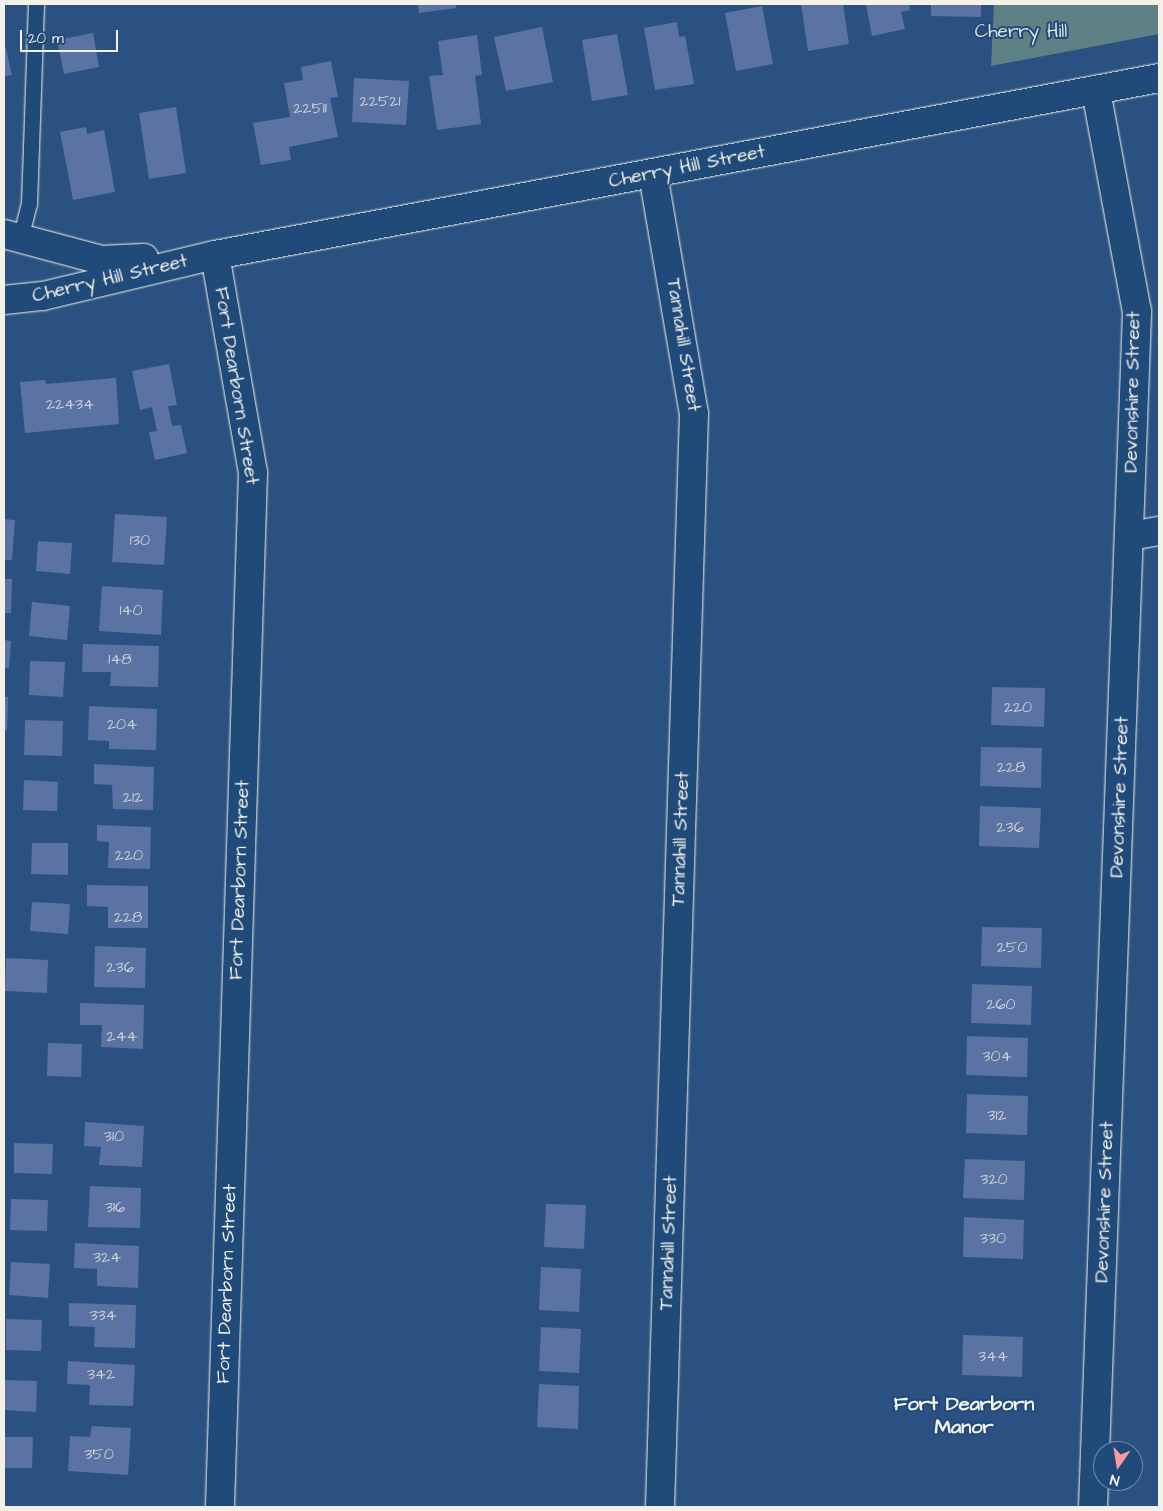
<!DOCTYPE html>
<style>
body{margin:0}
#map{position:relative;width:1163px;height:1511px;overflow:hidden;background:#2a5181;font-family:"Architects Daughter",sans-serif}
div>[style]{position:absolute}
.green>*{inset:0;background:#5e8186}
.building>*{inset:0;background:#5b73a2}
.roads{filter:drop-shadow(0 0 1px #f4f1e8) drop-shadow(0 0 1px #f4f1e8)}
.service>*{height:15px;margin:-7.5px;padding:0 7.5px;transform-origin:7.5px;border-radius:7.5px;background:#1f4a7a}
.minor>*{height:28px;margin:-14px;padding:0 14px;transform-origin:14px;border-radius:14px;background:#1f4a7a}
.tertiary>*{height:28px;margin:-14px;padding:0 14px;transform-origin:14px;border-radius:14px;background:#1f4a7a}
span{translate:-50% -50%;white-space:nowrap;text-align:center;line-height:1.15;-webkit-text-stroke:4px #1f4a7a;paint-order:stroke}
.number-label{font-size:16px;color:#ced2d6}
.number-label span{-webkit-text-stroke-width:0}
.park-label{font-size:19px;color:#dee0d9}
.street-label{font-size:19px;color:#f4f1e8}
.neighbourhood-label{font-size:20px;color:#f4f1e8;font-weight:700}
.frame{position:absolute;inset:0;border:5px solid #f4f1e8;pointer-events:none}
.north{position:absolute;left:1093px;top:1441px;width:50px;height:50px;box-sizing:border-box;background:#1f4a7a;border:1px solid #748da6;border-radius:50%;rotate:193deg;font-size:14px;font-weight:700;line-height:20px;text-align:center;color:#f4f1e8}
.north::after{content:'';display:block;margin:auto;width:18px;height:22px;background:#ff9aa2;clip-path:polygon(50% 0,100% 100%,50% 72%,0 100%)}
.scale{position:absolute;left:20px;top:30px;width:98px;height:22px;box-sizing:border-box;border:2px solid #f4f1e8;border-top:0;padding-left:6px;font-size:15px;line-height:18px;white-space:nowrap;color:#f4f1e8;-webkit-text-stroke:4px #1f4a7a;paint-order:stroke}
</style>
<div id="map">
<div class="green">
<div style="clip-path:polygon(994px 4px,1159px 4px,1159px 34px,991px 66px)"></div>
</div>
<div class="building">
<div style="clip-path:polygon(418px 4px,456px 4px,456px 8px,419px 13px)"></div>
<div style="clip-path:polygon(801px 4px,843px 4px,849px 44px,808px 51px)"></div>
<div style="clip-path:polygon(866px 4px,909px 4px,910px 10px,901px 12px,905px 29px,872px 36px)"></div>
<div style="clip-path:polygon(931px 4px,981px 4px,981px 17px,931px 16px)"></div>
<div style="clip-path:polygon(762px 6px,773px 64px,736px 71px,725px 13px)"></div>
<div style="clip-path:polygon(677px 22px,679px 37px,685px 36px,694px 84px,655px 90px,644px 28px)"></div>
<div style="clip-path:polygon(542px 27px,553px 82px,506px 91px,494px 37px)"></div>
<div style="clip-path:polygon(93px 33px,99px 67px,64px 74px,57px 40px)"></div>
<div style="clip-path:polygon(617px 34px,628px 95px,592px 101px,582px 40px)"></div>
<div style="clip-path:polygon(477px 35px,482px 75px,475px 76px,481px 124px,437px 130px,429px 76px,443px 75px,438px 41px)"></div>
<div style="clip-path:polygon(4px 41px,12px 75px,4px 76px)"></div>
<div style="clip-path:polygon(331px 61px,338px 97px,330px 98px,338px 137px,289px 147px,291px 160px,261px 165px,253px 123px,290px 117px,284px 83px,303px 80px,301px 67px)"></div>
<div style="clip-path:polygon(354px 78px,409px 81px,406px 125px,352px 122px)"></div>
<div style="clip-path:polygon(176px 107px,186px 173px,149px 179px,139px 113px)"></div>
<div style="clip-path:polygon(86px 127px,87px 134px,104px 130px,115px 192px,73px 200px,60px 132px)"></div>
<div style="clip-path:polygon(169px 364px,177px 405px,168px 406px,172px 426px,181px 425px,187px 453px,155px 460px,149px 432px,157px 431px,152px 407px,140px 410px,132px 371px)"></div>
<div style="clip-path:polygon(116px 378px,119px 424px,25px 433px,20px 382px,45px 380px,46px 384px)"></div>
<div style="clip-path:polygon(115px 514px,167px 517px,164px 565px,112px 562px)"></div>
<div style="clip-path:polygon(4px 519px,15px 520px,12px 560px,4px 560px)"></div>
<div style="clip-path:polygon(38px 541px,72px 543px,70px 574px,36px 571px)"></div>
<div style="clip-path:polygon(4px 579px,12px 579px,11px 613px,4px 613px)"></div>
<div style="clip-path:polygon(102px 586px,163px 590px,161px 635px,99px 631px)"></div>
<div style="clip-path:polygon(32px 602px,70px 606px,67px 640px,29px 636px)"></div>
<div style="clip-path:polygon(4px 640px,11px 641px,9px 668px,4px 668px)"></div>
<div style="clip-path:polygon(83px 644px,159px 646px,158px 687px,110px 686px,111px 672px,82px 672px)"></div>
<div style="clip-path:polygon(30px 661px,65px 662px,63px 697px,29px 695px)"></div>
<div style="clip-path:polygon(992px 687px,1045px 688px,1044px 727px,991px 725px)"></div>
<div style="clip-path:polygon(4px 697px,8px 697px,7px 730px,4px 730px)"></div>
<div style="clip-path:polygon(89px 706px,157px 709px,156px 750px,109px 749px,109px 741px,88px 740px)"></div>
<div style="clip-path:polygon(25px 720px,63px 721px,62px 756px,24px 755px)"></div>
<div style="clip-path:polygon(981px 747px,1042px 748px,1041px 788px,980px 786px)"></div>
<div style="clip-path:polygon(94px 764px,154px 767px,153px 810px,113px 809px,112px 785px,94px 784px)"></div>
<div style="clip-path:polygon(24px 780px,58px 782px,57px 811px,23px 810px)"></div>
<div style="clip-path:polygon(980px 806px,1041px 808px,1039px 848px,979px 846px)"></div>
<div style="clip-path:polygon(97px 825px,151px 827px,150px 869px,108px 868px,109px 842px,97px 841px)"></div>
<div style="clip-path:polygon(32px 843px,68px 843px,68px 875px,31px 874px)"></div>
<div style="clip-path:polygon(87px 885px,148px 886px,148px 928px,108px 928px,108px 907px,87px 906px)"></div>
<div style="clip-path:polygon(32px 902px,70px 904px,68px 934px,30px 931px)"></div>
<div style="clip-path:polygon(982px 927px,1042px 928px,1041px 968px,981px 966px)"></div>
<div style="clip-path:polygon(95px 946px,146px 948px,145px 988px,94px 987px)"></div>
<div style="clip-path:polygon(6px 958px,48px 960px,47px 993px,5px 991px)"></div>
<div style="clip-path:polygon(972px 984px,1032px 986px,1031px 1025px,971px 1023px)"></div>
<div style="clip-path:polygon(80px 1003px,144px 1005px,143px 1049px,101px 1047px,102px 1025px,80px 1025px)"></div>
<div style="clip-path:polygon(967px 1036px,1028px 1038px,1027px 1077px,966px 1075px)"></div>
<div style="clip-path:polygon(48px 1043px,82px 1044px,81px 1077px,47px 1076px)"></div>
<div style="clip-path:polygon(967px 1094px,1028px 1096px,1027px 1135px,966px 1133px)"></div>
<div style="clip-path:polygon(85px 1122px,144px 1126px,142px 1167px,99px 1165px,101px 1147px,84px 1146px)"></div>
<div style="clip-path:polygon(14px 1143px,53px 1144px,52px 1174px,14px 1173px)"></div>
<div style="clip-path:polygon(965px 1159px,1025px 1161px,1024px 1200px,963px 1198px)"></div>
<div style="clip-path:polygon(90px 1186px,141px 1188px,140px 1228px,88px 1227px)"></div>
<div style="clip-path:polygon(11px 1199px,48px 1200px,47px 1231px,10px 1230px)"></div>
<div style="clip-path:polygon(546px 1204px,586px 1205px,584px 1249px,544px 1247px)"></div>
<div style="clip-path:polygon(964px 1217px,1024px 1220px,1023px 1259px,963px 1257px)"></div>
<div style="clip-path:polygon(75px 1243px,139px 1246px,138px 1288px,97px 1286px,97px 1269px,74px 1268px)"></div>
<div style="clip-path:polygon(11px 1262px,50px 1264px,48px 1298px,9px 1295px)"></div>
<div style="clip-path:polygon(541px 1267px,581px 1269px,579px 1312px,539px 1310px)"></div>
<div style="clip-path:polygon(69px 1303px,136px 1305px,135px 1348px,94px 1347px,95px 1327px,69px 1326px)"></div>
<div style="clip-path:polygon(6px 1319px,42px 1320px,41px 1351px,6px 1350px)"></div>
<div style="clip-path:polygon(541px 1327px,581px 1329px,579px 1373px,539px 1371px)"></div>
<div style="clip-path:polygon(963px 1335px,1023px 1337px,1022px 1377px,962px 1375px)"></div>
<div style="clip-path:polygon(68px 1361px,135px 1365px,133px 1406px,89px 1405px,90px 1385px,67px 1384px)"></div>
<div style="clip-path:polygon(5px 1380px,37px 1381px,36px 1412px,4px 1410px)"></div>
<div style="clip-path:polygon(539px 1384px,579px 1386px,578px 1429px,537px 1427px)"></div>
<div style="clip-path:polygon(92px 1426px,131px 1428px,128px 1475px,68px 1471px,70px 1436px,90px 1437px)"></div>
<div style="clip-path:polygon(4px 1437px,33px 1437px,32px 1468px,4px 1468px)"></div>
</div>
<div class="roads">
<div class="service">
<div style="left:20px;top:239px;width:36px;rotate:-76deg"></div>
<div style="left:29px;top:204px;width:200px;rotate:-88deg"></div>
</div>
<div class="minor">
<div style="left:653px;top:174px;width:242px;rotate:80.3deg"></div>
<div style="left:694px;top:413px;width:1095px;rotate:91.78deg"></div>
<div style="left:215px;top:255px;width:221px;rotate:80.1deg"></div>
<div style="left:253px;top:473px;width:1035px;rotate:91.83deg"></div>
<div style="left:1130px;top:536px;width:29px;rotate:-10deg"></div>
<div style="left:1093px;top:1507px;width:1196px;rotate:-87.89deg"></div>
<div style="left:1137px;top:312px;width:226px;rotate:-100.5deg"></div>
</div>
<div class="tertiary">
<div style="left:4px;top:234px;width:100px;rotate:15deg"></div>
<div style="left:101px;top:260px;width:43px;rotate:-2.7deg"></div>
<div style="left:4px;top:300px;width:39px;rotate:-6deg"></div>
<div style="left:43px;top:296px;width:177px;rotate:-13.4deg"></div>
<div style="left:215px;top:255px;width:960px;rotate:-10.62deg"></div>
</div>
</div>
<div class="number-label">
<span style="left:380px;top:101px">22521</span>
<span style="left:310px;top:108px">22511</span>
<span style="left:70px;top:404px">22434</span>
<span style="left:140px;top:540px">130</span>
<span style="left:131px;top:610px">140</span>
<span style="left:120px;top:659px">148</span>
<span style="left:1018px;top:707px">220</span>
<span style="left:122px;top:724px">204</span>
<span style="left:1011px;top:767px">228</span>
<span style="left:133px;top:797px">212</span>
<span style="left:1010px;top:827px">236</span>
<span style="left:129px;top:855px">220</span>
<span style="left:128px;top:917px">228</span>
<span style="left:1012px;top:947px">250</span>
<span style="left:120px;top:967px">236</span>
<span style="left:1001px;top:1004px">260</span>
<span style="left:122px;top:1036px">244</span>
<span style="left:997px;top:1056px">304</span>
<span style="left:997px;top:1115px">312</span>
<span style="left:114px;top:1136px">310</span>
<span style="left:994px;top:1179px">320</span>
<span style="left:115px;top:1207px">316</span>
<span style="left:993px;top:1238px">330</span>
<span style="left:107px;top:1257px">324</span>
<span style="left:103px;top:1315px">334</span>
<span style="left:993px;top:1356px">344</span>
<span style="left:101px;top:1374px">342</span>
<span style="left:99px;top:1454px">350</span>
</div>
<div class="park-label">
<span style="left:1021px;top:32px">Cherry Hill</span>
</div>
<div class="street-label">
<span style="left:687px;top:167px;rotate:-11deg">Cherry Hill Street</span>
<span style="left:110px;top:279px;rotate:-13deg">Cherry Hill Street</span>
<span style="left:683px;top:345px;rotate:81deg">Tannahill Street</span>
<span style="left:236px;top:386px;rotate:81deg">Fort Dearborn Street</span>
<span style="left:1133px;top:392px;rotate:-89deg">Devonshire Street</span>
<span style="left:1120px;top:797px;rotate:-88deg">Devonshire Street</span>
<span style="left:681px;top:839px;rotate:-88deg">Tannahill Street</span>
<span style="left:240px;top:880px;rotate:-88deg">Fort Dearborn Street</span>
<span style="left:1105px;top:1202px;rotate:-88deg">Devonshire Street</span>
<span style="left:669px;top:1243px;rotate:-88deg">Tannahill Street</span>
<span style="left:227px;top:1284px;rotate:-88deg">Fort Dearborn Street</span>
</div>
<div class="neighbourhood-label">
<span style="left:964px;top:1416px">Fort Dearborn<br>Manor</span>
</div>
<div class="frame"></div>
<div class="north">N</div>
<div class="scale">20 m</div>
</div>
